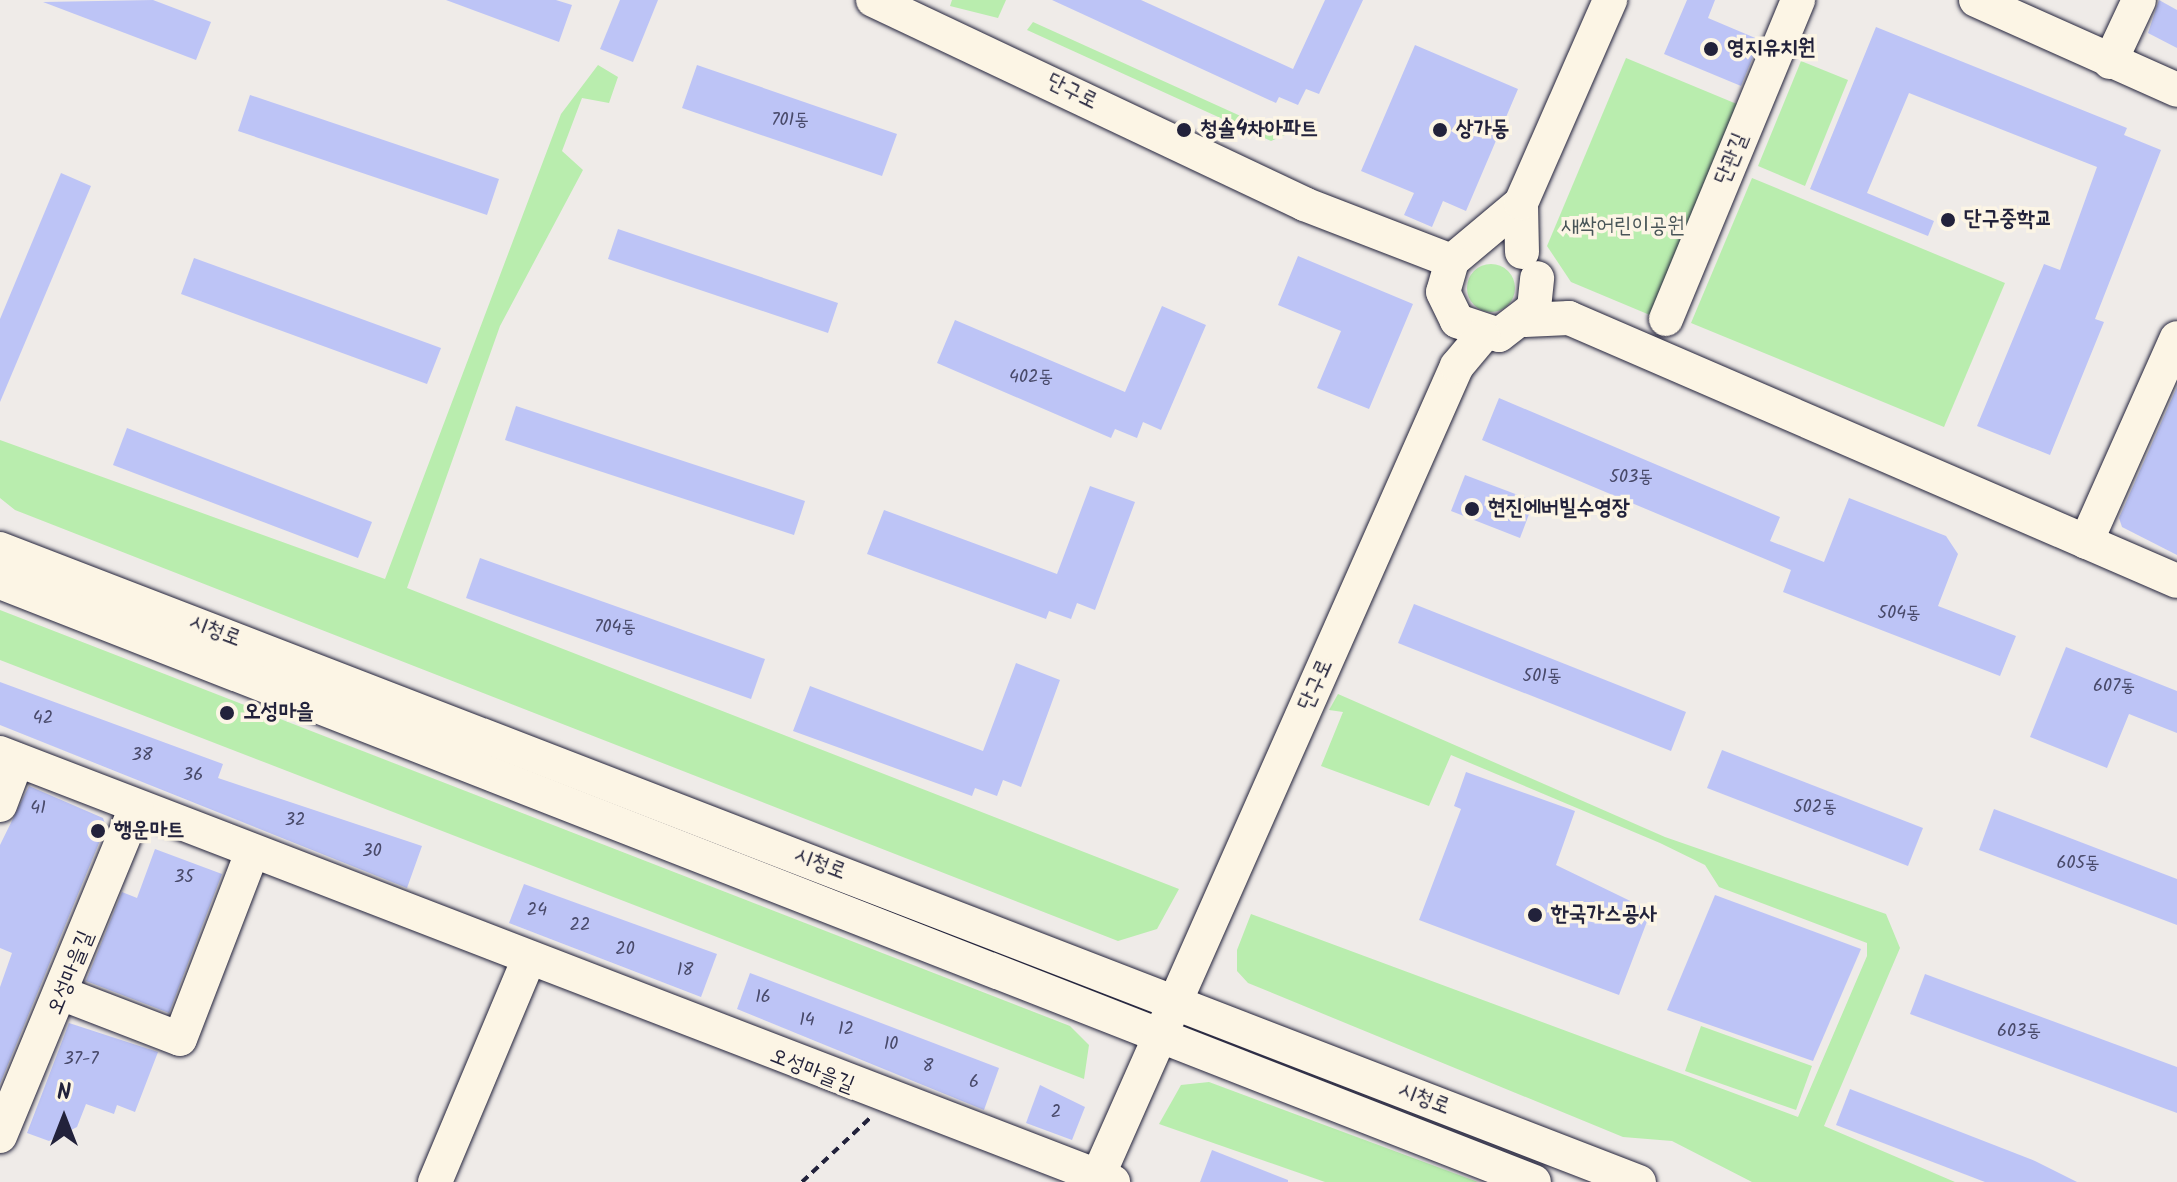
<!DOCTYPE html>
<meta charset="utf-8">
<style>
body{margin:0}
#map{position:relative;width:2177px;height:1182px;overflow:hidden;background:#efebe8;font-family:Kalam,"Poor Story",sans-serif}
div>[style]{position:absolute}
.green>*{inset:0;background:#b9edae}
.round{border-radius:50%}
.building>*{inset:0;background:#bdc4f6}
.path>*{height:4px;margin-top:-2px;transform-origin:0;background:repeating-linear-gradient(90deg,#22223b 0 8px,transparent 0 14px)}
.roads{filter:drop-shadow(0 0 2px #22223b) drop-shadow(0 0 2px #22223b)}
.minor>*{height:34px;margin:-17px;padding:0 17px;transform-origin:17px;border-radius:17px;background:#fcf5e5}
.dots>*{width:22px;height:22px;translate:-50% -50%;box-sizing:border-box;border:4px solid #fcf5e5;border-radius:50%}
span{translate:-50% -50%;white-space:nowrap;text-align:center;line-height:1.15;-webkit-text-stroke:7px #fcf5e5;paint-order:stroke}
.number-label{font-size:18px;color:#494a6a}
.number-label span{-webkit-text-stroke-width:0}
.poi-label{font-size:22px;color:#22223b;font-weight:700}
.left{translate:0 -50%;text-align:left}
.street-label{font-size:22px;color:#22223b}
.park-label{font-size:22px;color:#485558}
.north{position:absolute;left:24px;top:1078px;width:80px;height:80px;-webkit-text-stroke:6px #fcf5e5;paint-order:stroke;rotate:0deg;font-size:22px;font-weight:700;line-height:32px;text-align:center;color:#22223b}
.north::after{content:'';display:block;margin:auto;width:28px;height:36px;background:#22223b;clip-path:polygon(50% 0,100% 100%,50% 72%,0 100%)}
</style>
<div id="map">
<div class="green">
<div style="clip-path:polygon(952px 0,1006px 0,998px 18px,950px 6px)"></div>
<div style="clip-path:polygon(1033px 22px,1256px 123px,1286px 131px,1306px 126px,1271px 141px,1027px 30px)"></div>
<div style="clip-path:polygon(1626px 58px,1744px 107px,1657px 318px,1571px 282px,1547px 246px)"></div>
<div style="clip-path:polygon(1801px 61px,1848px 80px,1805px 186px,1758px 166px)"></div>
<div style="clip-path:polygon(598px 65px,618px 77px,609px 103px,582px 98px,562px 151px,583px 170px,500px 326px,407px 588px,1179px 889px,1157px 929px,1118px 941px,15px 510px,0 498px,0 440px,385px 579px,561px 114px)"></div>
<div style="clip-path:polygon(1752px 178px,2005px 283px,1944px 427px,1691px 323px)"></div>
<div class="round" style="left:1467px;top:264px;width:48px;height:48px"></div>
<div style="clip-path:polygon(0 610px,1070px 1026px,1089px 1045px,1084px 1079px,0 660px)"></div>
<div style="clip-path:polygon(1338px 694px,1665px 837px,1886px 914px,1900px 948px,1824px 1126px,1955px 1182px,1752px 1182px,1672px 1141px,1623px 1137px,1248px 983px,1237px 971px,1237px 950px,1251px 914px,1798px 1117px,1867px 956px,1867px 943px,1719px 887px,1705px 865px,1660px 843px,1451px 755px,1429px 806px,1321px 766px,1343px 712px,1329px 710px)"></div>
<div style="clip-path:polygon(1701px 1026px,1812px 1066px,1796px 1110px,1685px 1071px)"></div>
<div style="clip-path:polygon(1209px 1082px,1478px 1182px,1325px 1182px,1159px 1124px,1181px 1085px)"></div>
</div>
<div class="building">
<div style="clip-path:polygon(153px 0,211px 22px,196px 60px,43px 2px)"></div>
<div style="clip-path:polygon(446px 0,556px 0,572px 5px,559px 42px)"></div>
<div style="clip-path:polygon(620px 0,658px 0,633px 62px,600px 49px)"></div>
<div style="clip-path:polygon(1052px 0,1141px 0,1293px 69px,1325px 0,1363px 0,1319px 94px,1306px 89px,1298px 105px,1279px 97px,1276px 103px)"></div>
<div style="clip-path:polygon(1687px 0,1715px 0,1708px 18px,1760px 40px,1741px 86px,1664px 54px)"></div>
<div style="clip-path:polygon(2159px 0,2177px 10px,2177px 48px,2148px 33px)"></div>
<div style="clip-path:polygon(1876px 27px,2127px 128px,2124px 135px,2161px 150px,2095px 319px,2104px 322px,2050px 455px,1977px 426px,2044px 264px,2060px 270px,2097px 167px,1909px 93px,1867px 193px,1934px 221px,1928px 236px,1810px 189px)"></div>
<div style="clip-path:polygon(1415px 45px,1518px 89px,1466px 211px,1443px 201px,1432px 227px,1404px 215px,1414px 193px,1361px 171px)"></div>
<div style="clip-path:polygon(697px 65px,897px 134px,882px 176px,682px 108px)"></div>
<div style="clip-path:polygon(250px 95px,499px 179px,487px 215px,238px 131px)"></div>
<div style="clip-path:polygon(61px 173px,91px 186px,0 402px,0 319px)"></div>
<div style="clip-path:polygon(618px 229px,838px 303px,828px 333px,608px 259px)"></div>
<div style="clip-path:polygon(1298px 256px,1413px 304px,1369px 409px,1317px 388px,1341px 331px,1278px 305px)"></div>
<div style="clip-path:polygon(194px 258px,441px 348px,427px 384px,181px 294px)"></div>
<div style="clip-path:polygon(1162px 306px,1206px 325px,1161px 430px,1143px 422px,1137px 438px,1115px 429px,1111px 438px,937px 363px,955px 320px,1125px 392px)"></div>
<div style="clip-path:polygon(2177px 387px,2177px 555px,2122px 527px,2119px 518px)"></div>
<div style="clip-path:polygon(1499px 398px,1780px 517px,1770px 541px,1824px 562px,1849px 498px,1946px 536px,1958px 554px,1938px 606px,2016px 636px,2000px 676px,1783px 592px,1791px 570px,1482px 440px)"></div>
<div style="clip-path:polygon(516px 406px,805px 501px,794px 535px,505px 440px)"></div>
<div style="clip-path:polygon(127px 428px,372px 522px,358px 558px,113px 465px)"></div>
<div style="clip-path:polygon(1465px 475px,1534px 501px,1520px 538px,1451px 511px)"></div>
<div style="clip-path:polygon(1090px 486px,1135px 502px,1095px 610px,1077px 603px,1071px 619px,1049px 611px,1046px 619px,867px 554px,884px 510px,1057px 574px)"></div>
<div style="clip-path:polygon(480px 558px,765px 659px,751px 699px,466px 598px)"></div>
<div style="clip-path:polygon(1414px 604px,1686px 712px,1671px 751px,1398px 643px)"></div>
<div style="clip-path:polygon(2066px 647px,2177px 691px,2177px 733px,2129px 714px,2107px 768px,2030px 737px)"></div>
<div style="clip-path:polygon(1016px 663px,1060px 680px,1021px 787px,1003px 780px,997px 796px,975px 788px,972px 796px,793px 731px,810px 686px,983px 751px)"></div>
<div style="clip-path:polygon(0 682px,223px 764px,218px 778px,422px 846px,407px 888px,0 725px)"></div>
<div style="clip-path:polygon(1722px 750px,1923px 828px,1908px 866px,1707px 788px)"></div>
<div style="clip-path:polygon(1466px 772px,1575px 811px,1556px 865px,1651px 911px,1619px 995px,1419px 920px,1461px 809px,1454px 806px)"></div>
<div style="clip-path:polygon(29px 786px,103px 818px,106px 826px,0 1084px,0 987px,12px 953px,0 948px,0 845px)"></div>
<div style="clip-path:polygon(1994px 809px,2177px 879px,2177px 925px,1979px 850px)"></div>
<div style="clip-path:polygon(155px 849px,222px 874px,169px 1013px,86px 981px,122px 892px,137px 898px)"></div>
<div style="clip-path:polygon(524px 884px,717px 954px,701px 997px,509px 923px)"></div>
<div style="clip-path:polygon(1715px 895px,1861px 949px,1813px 1061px,1667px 1010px)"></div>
<div style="clip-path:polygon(750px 973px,999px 1068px,984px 1110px,737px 1009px)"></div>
<div style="clip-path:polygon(1925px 974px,2177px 1067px,2177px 1113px,1910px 1014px)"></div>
<div style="clip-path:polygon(69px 1023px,158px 1052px,135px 1112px,117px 1105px,114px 1114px,86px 1104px,77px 1127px,49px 1141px,27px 1133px)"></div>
<div style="clip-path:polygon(1040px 1085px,1085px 1107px,1072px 1140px,1026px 1123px)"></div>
<div style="clip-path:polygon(1850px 1089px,2035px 1161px,2077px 1182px,1985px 1182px,1836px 1125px)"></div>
<div style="clip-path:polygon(1212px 1150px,1288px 1180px,1288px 1182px,1200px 1182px)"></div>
</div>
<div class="path">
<div style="left:802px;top:1182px;width:93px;rotate:-43.3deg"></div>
</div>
<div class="roads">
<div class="minor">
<div style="left:873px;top:0;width:477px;rotate:25.3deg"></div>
<div style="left:1304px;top:204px;width:159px;rotate:21.1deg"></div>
<div style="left:1976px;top:0;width:220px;rotate:24.1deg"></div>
<div style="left:2110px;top:62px;width:68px;rotate:-64.9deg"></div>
<div style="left:1521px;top:203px;width:90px;rotate:140deg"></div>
<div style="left:1452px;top:261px;width:32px;rotate:106deg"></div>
<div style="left:1443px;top:292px;width:32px;rotate:64deg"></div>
<div style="left:1457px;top:321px;width:44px;rotate:18.4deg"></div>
<div style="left:1499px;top:335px;width:44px;rotate:-37.6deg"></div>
<div style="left:1534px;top:308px;width:30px;rotate:-84deg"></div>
<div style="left:1522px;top:252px;width:49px;rotate:-91.2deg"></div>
<div style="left:1521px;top:203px;width:222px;rotate:-66.3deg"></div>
<div style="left:1666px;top:319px;width:345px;rotate:-67.5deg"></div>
<div style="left:1525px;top:320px;width:44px;rotate:-2.6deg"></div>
<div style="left:1569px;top:318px;width:662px;rotate:23.39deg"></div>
<div style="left:2086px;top:542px;width:223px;rotate:-66deg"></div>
<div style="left:0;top:549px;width:1757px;rotate:21.12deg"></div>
<div style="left:0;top:582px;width:1647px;rotate:21.36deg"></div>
<div style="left:0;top:753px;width:1193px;rotate:21.08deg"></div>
<div style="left:0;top:805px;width:48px;rotate:-69.3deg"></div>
<div style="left:63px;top:994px;width:125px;rotate:21deg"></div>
<div style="left:180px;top:1039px;width:200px;rotate:-68.9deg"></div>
<div style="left:0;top:1136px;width:356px;rotate:-67.5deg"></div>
<div style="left:1098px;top:1176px;width:886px;rotate:-66.1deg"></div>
<div style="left:1457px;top:366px;width:40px;rotate:-50deg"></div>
<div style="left:435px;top:1182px;width:240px;rotate:-67.2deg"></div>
</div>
</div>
<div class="dots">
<div style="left:1711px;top:49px;background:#22223b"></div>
<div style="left:1184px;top:130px;background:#22223b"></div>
<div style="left:1440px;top:130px;background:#22223b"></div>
<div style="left:1948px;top:220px;background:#22223b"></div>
<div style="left:1472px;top:509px;background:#22223b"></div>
<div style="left:227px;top:713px;background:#22223b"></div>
<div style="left:98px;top:831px;background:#22223b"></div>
<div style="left:1535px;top:915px;background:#22223b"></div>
</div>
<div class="number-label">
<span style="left:790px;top:121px">701동</span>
<span style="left:1031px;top:378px">402동</span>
<span style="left:1631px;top:478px">503동</span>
<span style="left:1899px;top:614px">504동</span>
<span style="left:615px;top:628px">704동</span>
<span style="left:1542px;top:677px">501동</span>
<span style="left:2114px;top:687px">607동</span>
<span style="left:43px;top:719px">42</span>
<span style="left:142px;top:756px">38</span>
<span style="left:193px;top:776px">36</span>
<span style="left:1815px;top:808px">502동</span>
<span style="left:38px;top:809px">41</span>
<span style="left:295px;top:821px">32</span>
<span style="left:372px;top:852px">30</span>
<span style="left:2078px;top:864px">605동</span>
<span style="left:184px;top:878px">35</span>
<span style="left:537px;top:911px">24</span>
<span style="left:580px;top:926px">22</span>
<span style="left:625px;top:950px">20</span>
<span style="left:685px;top:971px">18</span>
<span style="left:763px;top:998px">16</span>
<span style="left:807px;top:1021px">14</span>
<span style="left:846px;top:1030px">12</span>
<span style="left:2019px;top:1032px">603동</span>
<span style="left:891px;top:1045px">10</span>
<span style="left:81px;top:1060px">37-7</span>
<span style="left:928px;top:1067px">8</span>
<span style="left:974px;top:1083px">6</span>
<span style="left:1056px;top:1113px">2</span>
</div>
<div class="poi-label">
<span class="left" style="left:1727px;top:49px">영지유치원</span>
<span class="left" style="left:1200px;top:130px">청솔4차아파트</span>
<span class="left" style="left:1456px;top:130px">상가동</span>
<span class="left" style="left:1964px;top:220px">단구중학교</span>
<span class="left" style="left:1488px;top:509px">현진에버빌수영장</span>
<span class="left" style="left:243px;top:713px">오성마을</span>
<span class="left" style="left:114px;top:831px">행운마트</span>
<span class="left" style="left:1551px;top:915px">한국가스공사</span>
</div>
<div class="street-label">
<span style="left:1072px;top:92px;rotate:26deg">단구로</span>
<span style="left:1732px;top:159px;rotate:-68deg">단관길</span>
<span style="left:215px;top:631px;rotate:21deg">시청로</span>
<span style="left:1316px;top:685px;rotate:-66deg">단구로</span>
<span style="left:820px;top:864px;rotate:21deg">시청로</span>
<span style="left:71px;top:973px;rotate:-68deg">오성마을길</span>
<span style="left:812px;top:1071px;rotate:21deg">오성마을길</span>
<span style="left:1424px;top:1099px;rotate:21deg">시청로</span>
</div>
<div class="park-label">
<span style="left:1623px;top:227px">새싹어린이공원</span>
</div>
<div class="north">N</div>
</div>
